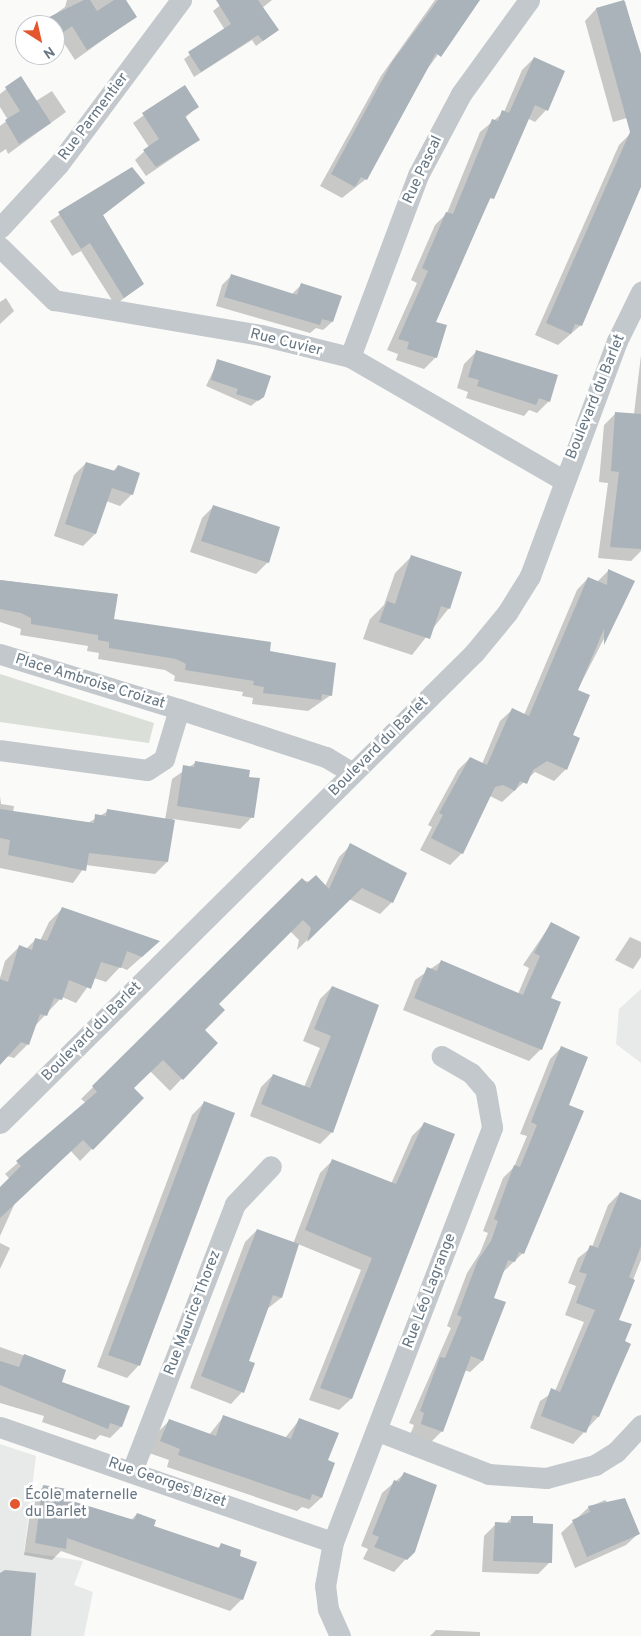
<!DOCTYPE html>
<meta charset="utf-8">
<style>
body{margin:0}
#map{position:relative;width:641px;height:1636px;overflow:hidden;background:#fafaf8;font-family:Overpass,sans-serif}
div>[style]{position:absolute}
.built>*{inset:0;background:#e8e9e9}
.green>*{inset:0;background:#dadfd7}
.shadow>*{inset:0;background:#0003}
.building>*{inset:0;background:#aab3b9}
.street>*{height:21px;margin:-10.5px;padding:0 10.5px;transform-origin:10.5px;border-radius:10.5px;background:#c3c8cc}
.dots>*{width:14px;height:14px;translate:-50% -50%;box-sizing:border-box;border:2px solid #fff;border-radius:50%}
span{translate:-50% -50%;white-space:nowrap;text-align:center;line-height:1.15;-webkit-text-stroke:5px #fff;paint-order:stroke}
.street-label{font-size:15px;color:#657683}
.poi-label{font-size:15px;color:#657683}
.left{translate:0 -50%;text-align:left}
.north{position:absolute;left:15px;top:15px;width:50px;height:50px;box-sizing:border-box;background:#fff;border:1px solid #c1c8cd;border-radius:50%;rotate:145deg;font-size:14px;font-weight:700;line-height:20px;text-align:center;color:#657683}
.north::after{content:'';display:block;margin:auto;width:18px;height:22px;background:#e4572e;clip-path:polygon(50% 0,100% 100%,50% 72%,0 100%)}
</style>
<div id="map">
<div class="built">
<div style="clip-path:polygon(641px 989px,641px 1063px,616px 1044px,619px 1009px)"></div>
<div style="clip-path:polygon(0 1444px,36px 1456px,24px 1552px,83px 1561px,74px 1585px,93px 1592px,84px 1636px,0 1636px)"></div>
</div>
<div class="green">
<div style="clip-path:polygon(0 674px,154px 723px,149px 743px,0 722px)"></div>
</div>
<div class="shadow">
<div style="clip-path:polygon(67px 0,124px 0,135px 17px,75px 60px,60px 37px,55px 40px,55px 25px,40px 25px,65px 7px)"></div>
<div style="clip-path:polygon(227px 0,272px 0,262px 8px,278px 30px,256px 46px,252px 40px,194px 77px,184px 59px,225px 30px,213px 11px)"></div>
<div style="clip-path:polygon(435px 0,470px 0,474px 6px,428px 68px,366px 179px,342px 198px,320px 186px,381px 76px)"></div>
<div style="clip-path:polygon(625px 1px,641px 59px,641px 114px,613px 122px,585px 21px,596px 9px)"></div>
<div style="clip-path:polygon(534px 58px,546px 110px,535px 122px,527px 118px,434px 322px,436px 357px,424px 369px,396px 360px,398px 354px,387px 350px,417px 283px,411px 280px,435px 225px,447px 213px,480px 132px,504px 112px,522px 70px)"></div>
<div style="clip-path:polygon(20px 78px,36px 101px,52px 91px,66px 112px,8px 154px,6px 149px,0 153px,0 126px,8px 120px,0 107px,0 94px)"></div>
<div style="clip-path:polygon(185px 86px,197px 107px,185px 118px,199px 140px,146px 176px,135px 160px,149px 147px,133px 123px)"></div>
<div style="clip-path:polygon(631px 133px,641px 137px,641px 184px,581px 325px,558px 345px,535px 335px,619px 145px)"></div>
<div style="clip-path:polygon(131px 168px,143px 183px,102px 216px,143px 284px,115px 305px,81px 251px,72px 256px,50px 221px)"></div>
<div style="clip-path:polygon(231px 276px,292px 294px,301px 285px,332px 322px,323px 330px,316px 328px,310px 333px,216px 306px,222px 285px)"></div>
<div style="clip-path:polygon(6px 298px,14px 311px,0 324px,0 302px)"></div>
<div style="clip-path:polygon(476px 352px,549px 401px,537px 413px,529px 410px,524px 416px,466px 398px,468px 392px,457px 388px,464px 364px)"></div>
<div style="clip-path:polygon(641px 355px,641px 551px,631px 561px,598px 558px,608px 483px,599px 482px,604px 425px,616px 413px,634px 414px)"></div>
<div style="clip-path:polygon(218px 361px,257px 401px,251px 406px,206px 386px)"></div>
<div style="clip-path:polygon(86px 463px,112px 472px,118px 466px,132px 494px,120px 506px,106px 501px,95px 534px,83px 546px,54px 536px,74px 475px)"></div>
<div style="clip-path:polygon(214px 506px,268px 562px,256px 574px,190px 552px,202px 518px)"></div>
<div style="clip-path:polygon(412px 556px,449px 608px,412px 655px,363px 639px,370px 619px,384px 605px,395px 573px)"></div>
<div style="clip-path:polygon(608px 571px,633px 582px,577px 691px,566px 769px,554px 781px,535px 772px,502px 802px,490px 796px,462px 853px,450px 865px,420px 850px,432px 827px,428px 825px,458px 770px,470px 758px,482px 764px,500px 721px,512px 710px,524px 715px,577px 590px,588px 578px,597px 582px)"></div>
<div style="clip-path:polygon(0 580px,117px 595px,112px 620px,268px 652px,331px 695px,308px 711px,252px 704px,253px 698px,242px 696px,243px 692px,174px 681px,175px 676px,165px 670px,98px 659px,99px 653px,87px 651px,88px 646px,20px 635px,21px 629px,0 622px)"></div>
<div style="clip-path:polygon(195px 763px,252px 817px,240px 829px,173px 819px,167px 862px,155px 874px,86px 865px,73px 883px,0 868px,0 796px,1px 804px,14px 806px,13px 812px,88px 823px,108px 811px,165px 820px,172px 779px)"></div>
<div style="clip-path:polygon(351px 845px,392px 902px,380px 914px,349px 899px,297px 950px,299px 940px,290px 931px,217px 1004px,203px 1030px,216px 1043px,170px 1091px,150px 1071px,133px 1088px,142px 1098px,80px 1161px,71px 1151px,15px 1203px,0 1236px,0 1189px,10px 1179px,5px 1174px,86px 1103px,81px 1099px,302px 880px,325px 886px,339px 857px)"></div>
<div style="clip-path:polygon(63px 908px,144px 955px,127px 970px,120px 967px,106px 982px,94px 978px,76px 1003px,62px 997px,34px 1027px,28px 1044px,14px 1058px,7px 1056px,0 1063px,0 978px,5px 961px,19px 947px,26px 949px,36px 939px,40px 941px,49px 922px)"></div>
<div style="clip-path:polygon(551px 924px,549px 999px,541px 1049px,529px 1061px,403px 1010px,415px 980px,442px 961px,518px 994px,529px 968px,523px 965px)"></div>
<div style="clip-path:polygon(630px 937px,641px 942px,641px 957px,633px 969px,615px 960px)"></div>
<div style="clip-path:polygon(332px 987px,332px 1132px,320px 1144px,250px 1116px,261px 1087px,273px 1075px,304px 1087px,320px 1048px,303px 1041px,320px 999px)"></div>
<div style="clip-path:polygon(562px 1047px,567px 1106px,523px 1253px,502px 1273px,492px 1298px,505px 1303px,482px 1361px,470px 1372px,464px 1370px,442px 1431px,430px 1443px,410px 1435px,414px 1425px,409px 1423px,451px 1328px,447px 1326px,467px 1273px,480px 1253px,488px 1233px,483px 1231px,503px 1178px,514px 1167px,527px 1136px,520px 1134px,550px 1059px)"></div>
<div style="clip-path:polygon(204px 1103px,234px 1114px,138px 1366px,127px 1378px,97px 1367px,192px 1115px)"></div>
<div style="clip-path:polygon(424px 1124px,351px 1399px,339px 1410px,309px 1400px,361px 1270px,298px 1244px,281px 1298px,267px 1309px,248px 1362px,242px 1392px,231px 1404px,190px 1388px,245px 1242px,257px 1230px,293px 1244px,320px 1173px,332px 1161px,391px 1184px,412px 1136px)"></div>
<div style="clip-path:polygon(620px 1193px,641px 1201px,641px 1260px,617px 1320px,624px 1342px,630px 1344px,598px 1417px,573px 1444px,530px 1428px,540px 1401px,555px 1391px,584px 1322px,565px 1315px,576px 1286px,568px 1283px,578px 1258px,592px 1247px,608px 1205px)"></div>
<div style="clip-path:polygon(0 1243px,10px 1248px,0 1269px)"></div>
<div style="clip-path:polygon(0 1347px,65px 1370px,61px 1383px,128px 1406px,121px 1427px,110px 1438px,100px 1435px,95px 1440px,42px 1422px,44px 1416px,0 1403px)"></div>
<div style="clip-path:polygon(224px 1416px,285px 1438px,300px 1419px,326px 1461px,333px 1464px,321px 1498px,309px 1509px,302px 1507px,297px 1511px,167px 1467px,169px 1460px,149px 1453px,157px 1433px,169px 1421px,209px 1435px)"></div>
<div style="clip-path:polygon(404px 1474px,413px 1551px,394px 1572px,363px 1559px,368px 1549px,361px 1546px,382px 1493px)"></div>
<div style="clip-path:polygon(44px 1486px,71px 1501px,131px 1520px,137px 1514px,153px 1527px,217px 1549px,221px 1545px,238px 1557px,242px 1599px,230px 1611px,61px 1551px,52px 1560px,24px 1555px,32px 1498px)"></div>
<div style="clip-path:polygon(605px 1500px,638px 1534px,626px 1545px,575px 1568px,561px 1533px,589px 1507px)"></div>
<div style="clip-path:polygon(512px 1517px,532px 1525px,550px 1562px,538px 1574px,482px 1572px,484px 1536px,496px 1524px,506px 1524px)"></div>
<div style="clip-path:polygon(436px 1630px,480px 1632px,480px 1636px,430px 1636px)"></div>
</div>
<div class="building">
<div style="clip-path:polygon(84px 0,90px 0,97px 11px,114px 0,126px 0,137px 17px,87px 50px,72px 26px,55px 38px,55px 25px,43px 20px)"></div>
<div style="clip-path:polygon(216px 0,258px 0,279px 30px,263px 41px,258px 35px,201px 72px,188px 52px,231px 24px)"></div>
<div style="clip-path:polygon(438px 0,480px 0,441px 57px,436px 53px,367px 180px,361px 177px,355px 187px,331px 174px,392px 62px)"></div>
<div style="clip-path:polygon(624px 0,641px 54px,641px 187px,582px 326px,575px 324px,571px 334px,546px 323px,630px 132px,596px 8px)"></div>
<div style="clip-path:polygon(534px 57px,565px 71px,548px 111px,535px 105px,494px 199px,490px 198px,436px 322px,447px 325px,437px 358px,407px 349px,409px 342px,398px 339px,428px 271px,422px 268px,446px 212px,453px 214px,492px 119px,498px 121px,502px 110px,509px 113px)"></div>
<div style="clip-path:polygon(21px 76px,51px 123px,19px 144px,5px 120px,20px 111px,5px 87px)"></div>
<div style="clip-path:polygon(185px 85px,199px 107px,185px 116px,200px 140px,156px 167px,143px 150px,159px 139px,142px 113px)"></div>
<div style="clip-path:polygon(132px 167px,145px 183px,103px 215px,144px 284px,124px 298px,90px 243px,81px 249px,58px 212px)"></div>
<div style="clip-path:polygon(231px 274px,297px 295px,301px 283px,342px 296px,333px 322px,322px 319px,320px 325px,224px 297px)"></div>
<div style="clip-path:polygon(476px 350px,558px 375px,550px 402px,539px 398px,536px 405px,477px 386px,479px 380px,468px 377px)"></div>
<div style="clip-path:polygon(217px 359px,271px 376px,264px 397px,258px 401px,236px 394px,238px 389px,211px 380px)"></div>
<div style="clip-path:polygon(615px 412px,641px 414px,641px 549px,610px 547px,619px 472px,611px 471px)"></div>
<div style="clip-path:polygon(86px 462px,115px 471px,118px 465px,140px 473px,133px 495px,112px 488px,96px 534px,65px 524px)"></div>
<div style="clip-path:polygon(213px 505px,280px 527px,269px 563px,201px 541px)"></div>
<div style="clip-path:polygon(411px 555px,462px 572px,450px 609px,441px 606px,430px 639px,379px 622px,387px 601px,395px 604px)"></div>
<div style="clip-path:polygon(608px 569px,635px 581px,604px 645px,604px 629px,578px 690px,590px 695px,573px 735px,580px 738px,567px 770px,547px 761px,533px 770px,527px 784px,520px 781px,515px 791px,503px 785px,495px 787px,463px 854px,431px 838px,443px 815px,439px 813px,470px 757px,487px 765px,512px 708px,529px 716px,588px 577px,607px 585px)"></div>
<div style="clip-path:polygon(0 580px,118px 594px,114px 619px,271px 642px,270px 651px,336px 663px,332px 696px,322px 694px,321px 700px,263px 693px,264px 687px,253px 685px,254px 681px,185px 670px,186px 664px,176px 659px,109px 648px,109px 642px,98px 640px,98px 635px,31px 624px,31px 618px,21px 613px,0 609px)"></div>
<div style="clip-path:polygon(195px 761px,250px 770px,249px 777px,260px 778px,254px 818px,177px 806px,183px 765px,194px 767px)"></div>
<div style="clip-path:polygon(0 809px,94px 823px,95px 814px,106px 816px,107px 809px,175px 820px,168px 862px,89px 853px,86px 871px,8px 855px,10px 840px,0 838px)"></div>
<div style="clip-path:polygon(350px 843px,407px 873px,393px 903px,362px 888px,307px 942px,311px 928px,303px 920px,219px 1004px,225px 1010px,205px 1030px,218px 1043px,183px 1080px,163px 1060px,134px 1088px,144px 1098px,93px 1150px,83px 1140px,0 1218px,0 1187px,21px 1166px,16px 1161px,97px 1092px,92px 1086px,302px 878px,307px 883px,316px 875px,329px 889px)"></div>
<div style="clip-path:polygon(62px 907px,160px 941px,142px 957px,127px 951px,121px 968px,101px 962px,91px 989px,69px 980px,62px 1000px,54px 998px,47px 1016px,40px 1014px,29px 1045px,21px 1042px,0 1065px,0 979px,8px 982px,19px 945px,32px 950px,35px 938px,47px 941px)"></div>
<div style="clip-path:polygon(551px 922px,580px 937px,551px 998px,561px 1002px,542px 1050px,414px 998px,427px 967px,437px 971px,441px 960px,523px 995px,540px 956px,534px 953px)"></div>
<div style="clip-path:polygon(332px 986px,379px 1005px,333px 1133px,261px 1104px,273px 1074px,310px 1088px,331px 1036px,314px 1029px)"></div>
<div style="clip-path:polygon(561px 1046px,588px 1057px,569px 1105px,584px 1111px,524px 1254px,519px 1252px,515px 1262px,508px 1260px,494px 1298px,506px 1302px,483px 1361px,471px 1356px,443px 1432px,421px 1424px,424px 1413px,420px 1411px,440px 1357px,445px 1358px,462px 1317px,457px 1315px,478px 1260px,491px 1241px,498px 1221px,494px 1219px,514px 1165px,520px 1167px,537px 1125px,531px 1122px)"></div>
<div style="clip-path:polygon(204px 1101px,235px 1113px,140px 1366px,108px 1355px)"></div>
<div style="clip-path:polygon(424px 1122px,455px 1134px,352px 1399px,320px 1388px,372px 1258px,305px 1230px,332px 1159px,396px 1184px)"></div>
<div style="clip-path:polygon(620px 1192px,641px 1200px,641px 1246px,629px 1277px,635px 1280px,619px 1320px,632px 1324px,625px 1341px,631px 1344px,599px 1417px,593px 1415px,586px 1433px,541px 1416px,551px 1388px,560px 1392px,595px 1310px,576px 1303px,587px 1274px,579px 1272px,590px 1245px,598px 1248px)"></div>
<div style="clip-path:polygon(257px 1229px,299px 1244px,282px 1298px,273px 1295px,249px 1361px,255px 1363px,244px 1393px,201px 1376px)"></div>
<div style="clip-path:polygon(24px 1354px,66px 1370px,62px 1382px,130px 1406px,122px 1427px,110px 1423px,108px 1429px,0 1385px,0 1361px,19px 1367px)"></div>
<div style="clip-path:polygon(223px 1415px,291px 1439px,299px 1418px,339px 1433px,328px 1460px,335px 1463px,322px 1498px,312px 1494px,310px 1500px,178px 1455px,180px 1449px,160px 1441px,169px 1419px,216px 1436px)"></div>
<div style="clip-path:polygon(404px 1472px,437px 1485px,415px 1552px,407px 1560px,374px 1547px,379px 1537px,372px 1534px,394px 1480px,399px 1482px)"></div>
<div style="clip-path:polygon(43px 1485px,74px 1490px,72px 1501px,134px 1520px,137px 1513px,156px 1520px,154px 1526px,219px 1548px,221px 1543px,241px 1550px,240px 1556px,257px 1562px,243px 1600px,67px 1538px,66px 1549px,35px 1543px)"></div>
<div style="clip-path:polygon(625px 1498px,640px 1534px,587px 1557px,572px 1520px,590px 1512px,588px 1506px)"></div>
<div style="clip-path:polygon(511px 1516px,533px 1516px,533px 1523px,553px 1524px,552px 1563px,493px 1561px,495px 1522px,511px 1523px)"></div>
<div style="clip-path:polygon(5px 1570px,36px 1573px,31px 1636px,0 1636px,0 1573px)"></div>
</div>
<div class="street">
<div style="left:0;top:228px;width:86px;rotate:-47.4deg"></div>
<div style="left:58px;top:165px;width:206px;rotate:-53.3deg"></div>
<div style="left:0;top:247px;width:76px;rotate:44.5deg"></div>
<div style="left:54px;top:300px;width:210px;rotate:9.6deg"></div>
<div style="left:261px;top:335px;width:92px;rotate:13.9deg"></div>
<div style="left:350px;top:357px;width:246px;rotate:30deg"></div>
<div style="left:350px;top:357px;width:194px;rotate:-69.5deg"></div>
<div style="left:418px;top:175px;width:92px;rotate:-62deg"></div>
<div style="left:461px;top:94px;width:116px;rotate:-54.1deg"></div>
<div style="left:0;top:654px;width:187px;rotate:17.1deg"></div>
<div style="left:179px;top:709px;width:52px;rotate:106.7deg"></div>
<div style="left:164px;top:759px;width:20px;rotate:147deg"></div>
<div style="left:147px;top:770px;width:148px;rotate:-172.3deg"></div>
<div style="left:179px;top:709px;width:155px;rotate:18.1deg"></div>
<div style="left:326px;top:757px;width:31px;rotate:31deg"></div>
<div style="left:0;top:1123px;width:668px;rotate:-44.76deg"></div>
<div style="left:474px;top:653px;width:52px;rotate:-50.5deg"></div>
<div style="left:507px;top:613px;width:44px;rotate:-58.1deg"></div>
<div style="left:530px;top:576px;width:251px;rotate:-69.7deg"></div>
<div style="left:617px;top:341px;width:55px;rotate:-63.9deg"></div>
<div style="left:0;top:1427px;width:352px;rotate:19.1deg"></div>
<div style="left:378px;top:1431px;width:119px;rotate:21.2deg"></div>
<div style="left:489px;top:1474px;width:57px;rotate:4deg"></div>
<div style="left:546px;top:1478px;width:51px;rotate:-14.9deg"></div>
<div style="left:595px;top:1465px;width:25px;rotate:-32deg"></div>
<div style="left:616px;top:1452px;width:37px;rotate:-47deg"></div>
<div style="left:132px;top:1471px;width:286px;rotate:-68.9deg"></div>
<div style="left:235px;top:1204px;width:52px;rotate:-46.5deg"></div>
<div style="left:340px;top:1636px;width:30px;rotate:-114deg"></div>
<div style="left:328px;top:1609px;width:23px;rotate:-97deg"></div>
<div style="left:325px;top:1586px;width:45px;rotate:-79.7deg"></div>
<div style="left:333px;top:1542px;width:444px;rotate:-69deg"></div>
<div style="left:492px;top:1127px;width:39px;rotate:-100deg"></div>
<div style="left:485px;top:1089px;width:21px;rotate:-131deg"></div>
<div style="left:471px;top:1073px;width:34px;rotate:-150deg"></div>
</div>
<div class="dots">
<div style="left:15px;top:1504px;background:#e4572e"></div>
</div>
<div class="street-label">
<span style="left:94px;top:117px;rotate:-53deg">Rue Parmentier</span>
<span style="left:423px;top:170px;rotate:-65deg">Rue Pascal</span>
<span style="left:286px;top:343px;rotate:14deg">Rue Cuvier</span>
<span style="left:596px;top:397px;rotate:-68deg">Boulevard du Barlet</span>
<span style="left:90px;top:682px;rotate:17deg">Place Ambroise Croizat</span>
<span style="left:379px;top:747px;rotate:-45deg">Boulevard du Barlet</span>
<span style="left:92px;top:1032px;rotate:-45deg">Boulevard du Barlet</span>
<span style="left:430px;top:1291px;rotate:-69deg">Rue Léo Lagrange</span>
<span style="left:193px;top:1313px;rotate:-69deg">Rue Maurice Thorez</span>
<span style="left:167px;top:1483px;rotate:19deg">Rue Georges Bizet</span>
</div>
<div class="poi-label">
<span class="left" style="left:25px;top:1504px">École maternelle<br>du Barlet</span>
</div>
<div class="north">N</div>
</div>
